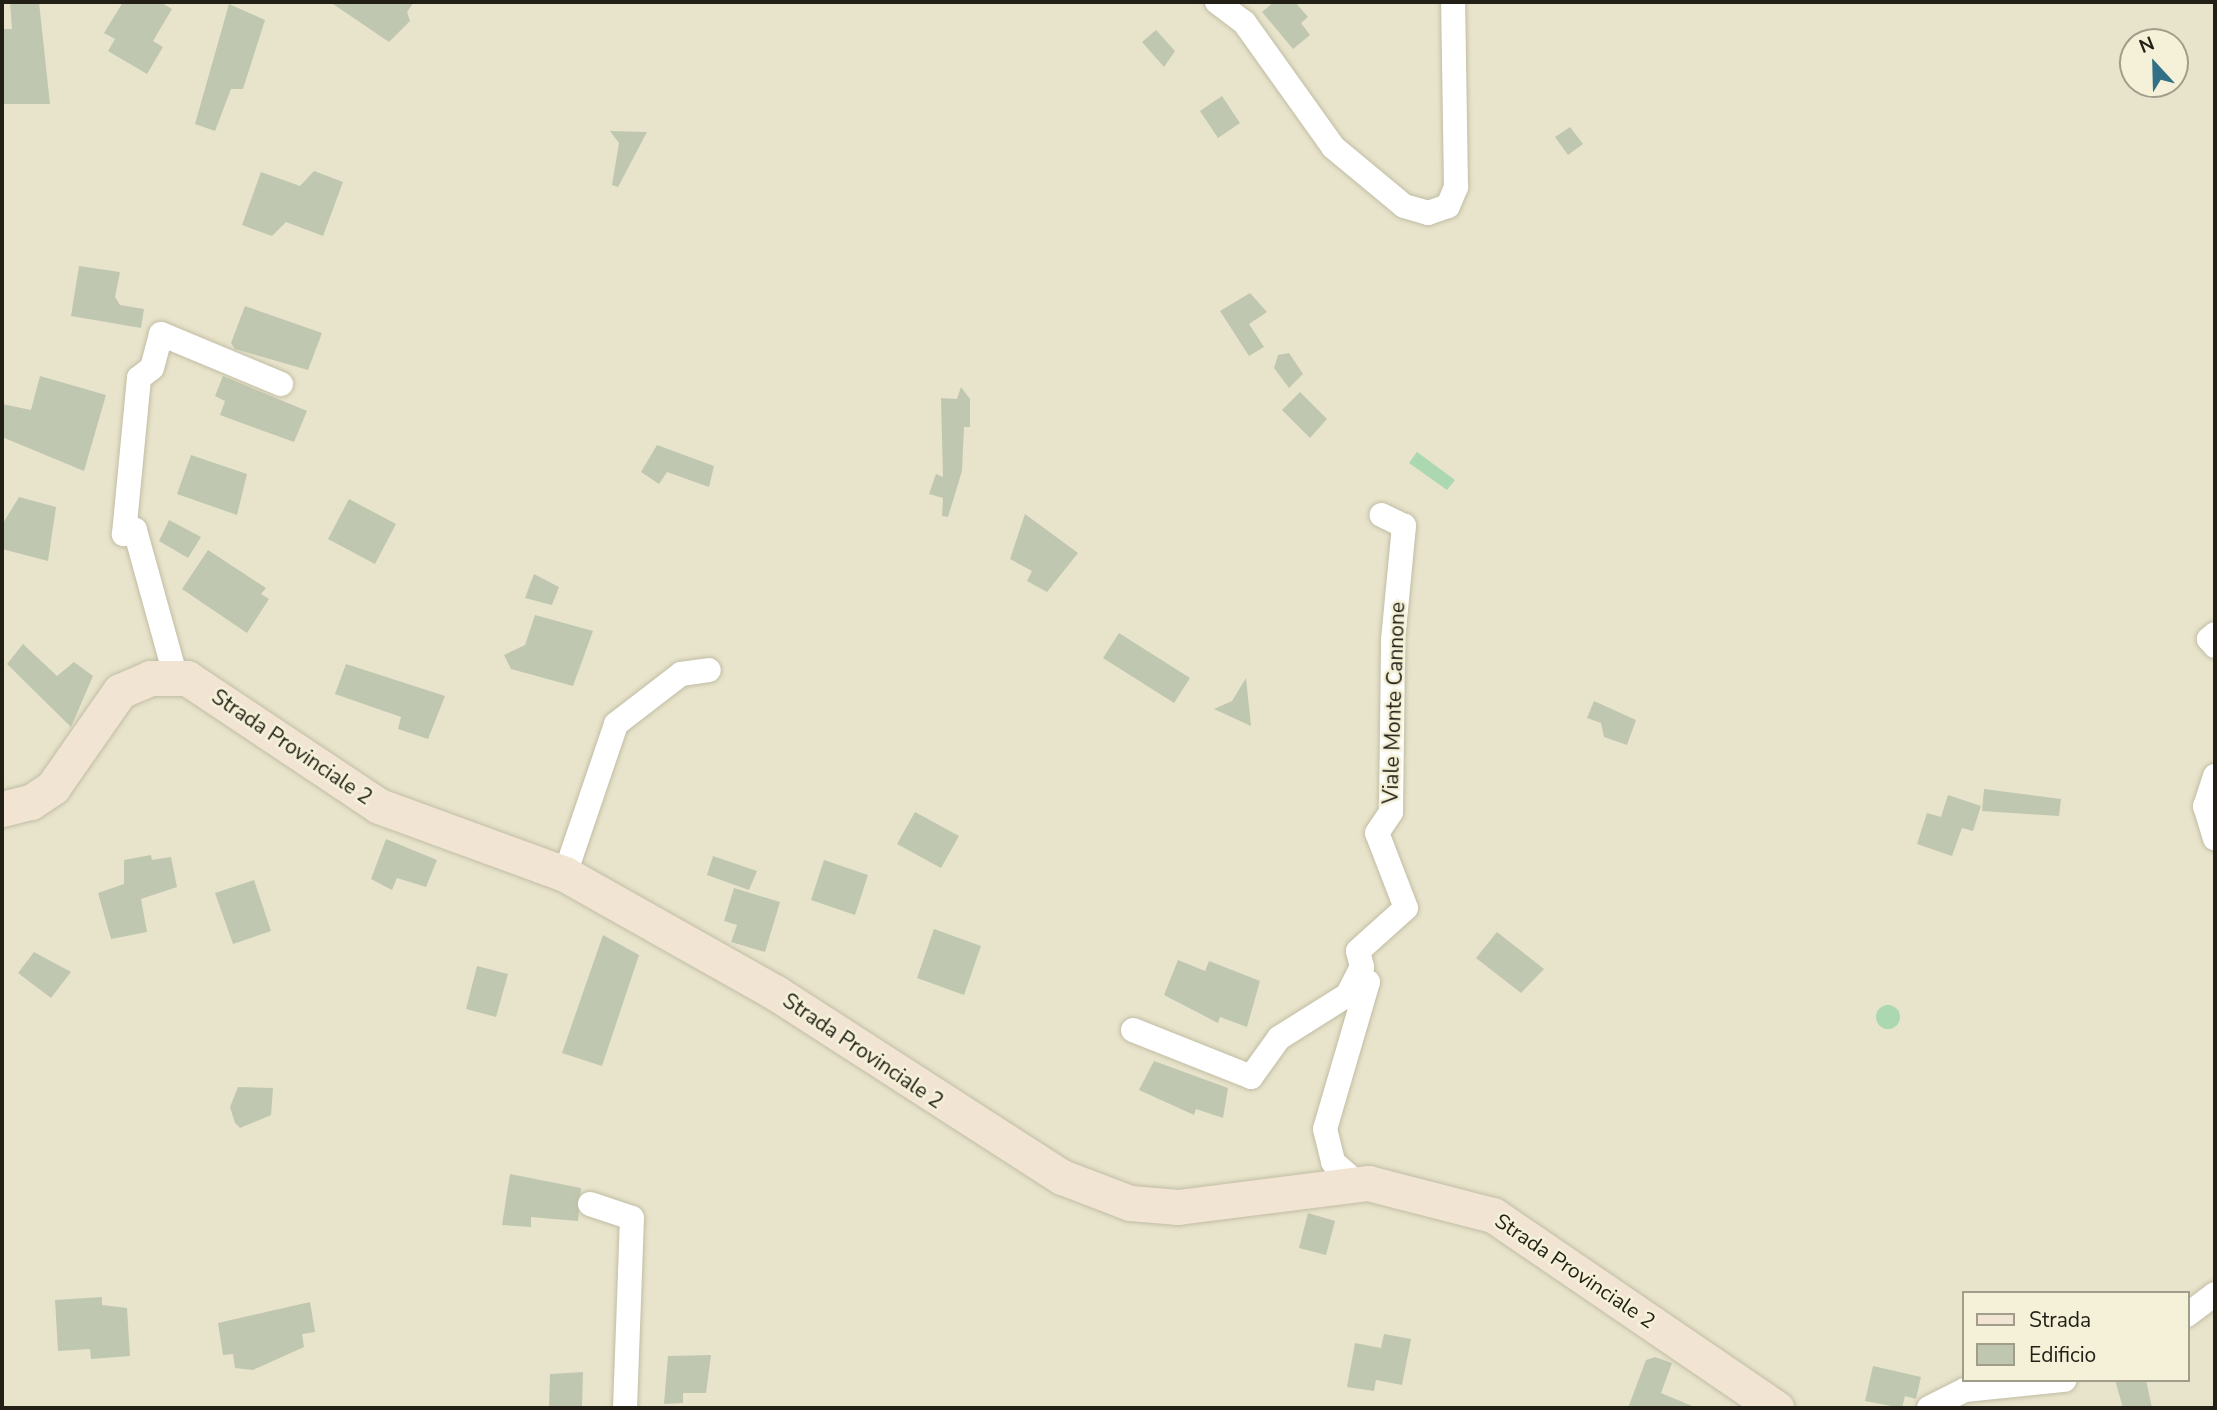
<!DOCTYPE html>
<style>
body{margin:0}
#map{position:relative;width:2217px;height:1410px;overflow:hidden;background:#e8e4cb;font-family:"Nunito Sans",sans-serif}
div>[style]{position:absolute}
.water>*{inset:0;background:#abd7b1}
.round{border-radius:50%}
.building>*{inset:0;background:#bfc7b0}
.roads{filter:drop-shadow(0 0 2px #c1bda5) drop-shadow(0 0 2px #c1bda5)}
.street>*{height:24px;margin:-12px;padding:0 12px;transform-origin:12px;border-radius:12px;background:#fff}
.secondary>*{height:35px;margin:-17.5px;padding:0 17.5px;transform-origin:17.5px;border-radius:17.5px;background:#f1e4d3}
span{translate:-50% -50%;white-space:nowrap;text-align:center;line-height:1.15;-webkit-text-stroke:5px #f5f1d8;paint-order:stroke}
.street-label{font-size:21px;color:#211f16}
.frame{position:absolute;inset:0;border:4px solid #211f16;pointer-events:none}
.legend{position:absolute;left:1962px;top:1291px;width:228px;height:91px;box-sizing:border-box;background:#f5f1d8;border:2px solid #a09d8a;margin:0;padding:9px 12px;list-style:none;font-size:21px;color:#211f16}
.legend li{display:flex;align-items:center;gap:14px;height:35px}
.legend b{width:35px;border:2px solid #a09d8a}
.north{position:absolute;left:2119px;top:28px;width:70px;height:70px;box-sizing:border-box;background:#f5f1d8;border:2px solid #a09d8a;border-radius:50%;rotate:338deg;font-size:19px;font-weight:700;line-height:28px;text-align:center;color:#211f16}
.north::after{content:'';display:block;margin:auto;width:24px;height:32px;background:#317085;clip-path:polygon(50% 0,100% 100%,50% 72%,0 100%)}
</style>
<div id="map">
<div class="water">
<div style="clip-path:polygon(1417px 452px,1455px 480px,1447px 490px,1409px 463px)"></div>
<div class="round" style="left:1876px;top:1005px;width:24px;height:24px"></div>
</div>
<div class="building">
<div style="clip-path:polygon(10px 2px,39px 2px,50px 104px,2px 104px,2px 29px,12px 29px)"></div>
<div style="clip-path:polygon(123px 2px,160px 2px,172px 9px,153px 41px,163px 47px,147px 74px,108px 51px,115px 39px,104px 33px)"></div>
<div style="clip-path:polygon(330px 2px,414px 2px,407px 12px,410px 21px,389px 42px)"></div>
<div style="clip-path:polygon(1274px 2px,1295px 2px,1308px 17px,1301px 23px,1310px 35px,1293px 49px,1262px 12px)"></div>
<div style="clip-path:polygon(229px 4px,265px 20px,243px 89px,231px 89px,215px 131px,195px 124px)"></div>
<div style="clip-path:polygon(1156px 30px,1175px 51px,1164px 67px,1142px 42px)"></div>
<div style="clip-path:polygon(1222px 96px,1240px 123px,1218px 138px,1200px 111px)"></div>
<div style="clip-path:polygon(1570px 127px,1583px 144px,1568px 155px,1555px 137px)"></div>
<div style="clip-path:polygon(610px 131px,647px 132px,618px 187px,612px 185px,619px 143px)"></div>
<div style="clip-path:polygon(314px 171px,343px 182px,323px 236px,286px 222px,272px 236px,242px 225px,261px 172px,300px 186px)"></div>
<div style="clip-path:polygon(79px 266px,120px 272px,115px 297px,120px 305px,144px 309px,141px 328px,71px 316px)"></div>
<div style="clip-path:polygon(1250px 293px,1267px 312px,1249px 324px,1264px 347px,1249px 356px,1220px 311px)"></div>
<div style="clip-path:polygon(245px 306px,322px 333px,308px 370px,235px 349px,231px 343px)"></div>
<div style="clip-path:polygon(1289px 353px,1303px 374px,1289px 388px,1274px 368px,1278px 355px)"></div>
<div style="clip-path:polygon(40px 376px,106px 395px,84px 471px,2px 437px,2px 404px,31px 410px)"></div>
<div style="clip-path:polygon(223px 376px,307px 411px,294px 442px,220px 415px,225px 401px,215px 396px)"></div>
<div style="clip-path:polygon(961px 387px,970px 399px,970px 427px,964px 427px,962px 471px,948px 517px,942px 516px,943px 498px,929px 494px,936px 474px,943px 477px,941px 398px,957px 399px)"></div>
<div style="clip-path:polygon(1300px 392px,1327px 419px,1310px 438px,1282px 410px)"></div>
<div style="clip-path:polygon(657px 445px,714px 466px,709px 487px,667px 472px,659px 484px,641px 472px)"></div>
<div style="clip-path:polygon(191px 455px,247px 474px,237px 515px,177px 494px)"></div>
<div style="clip-path:polygon(19px 497px,56px 507px,48px 561px,2px 549px,2px 525px)"></div>
<div style="clip-path:polygon(349px 499px,396px 524px,375px 564px,328px 539px)"></div>
<div style="clip-path:polygon(1025px 514px,1078px 553px,1047px 592px,1027px 581px,1032px 571px,1010px 559px)"></div>
<div style="clip-path:polygon(169px 520px,201px 537px,188px 558px,159px 541px)"></div>
<div style="clip-path:polygon(208px 550px,266px 588px,261px 594px,269px 599px,247px 633px,182px 589px)"></div>
<div style="clip-path:polygon(534px 574px,559px 587px,552px 605px,525px 598px)"></div>
<div style="clip-path:polygon(535px 615px,593px 631px,573px 686px,511px 669px,504px 655px,525px 645px)"></div>
<div style="clip-path:polygon(1119px 633px,1190px 678px,1174px 703px,1103px 658px)"></div>
<div style="clip-path:polygon(23px 644px,57px 676px,74px 662px,93px 676px,71px 727px,7px 664px)"></div>
<div style="clip-path:polygon(346px 664px,445px 696px,428px 739px,398px 729px,401px 717px,335px 694px)"></div>
<div style="clip-path:polygon(1246px 678px,1251px 726px,1214px 709px,1232px 701px)"></div>
<div style="clip-path:polygon(1594px 701px,1636px 720px,1627px 745px,1604px 737px,1601px 723px,1587px 718px)"></div>
<div style="clip-path:polygon(1984px 789px,2061px 799px,2059px 816px,1982px 811px)"></div>
<div style="clip-path:polygon(1948px 795px,1981px 806px,1973px 831px,1962px 828px,1952px 856px,1917px 844px,1927px 813px,1941px 817px)"></div>
<div style="clip-path:polygon(915px 812px,959px 836px,941px 868px,897px 844px)"></div>
<div style="clip-path:polygon(386px 839px,437px 860px,426px 887px,397px 878px,392px 890px,371px 879px)"></div>
<div style="clip-path:polygon(151px 855px,152px 860px,171px 857px,177px 887px,141px 899px,147px 932px,111px 939px,98px 893px,124px 884px,124px 860px)"></div>
<div style="clip-path:polygon(713px 856px,757px 871px,749px 890px,707px 875px)"></div>
<div style="clip-path:polygon(824px 860px,868px 875px,855px 915px,811px 900px)"></div>
<div style="clip-path:polygon(254px 880px,271px 931px,233px 944px,215px 893px)"></div>
<div style="clip-path:polygon(734px 888px,780px 902px,765px 952px,731px 942px,737px 925px,724px 921px)"></div>
<div style="clip-path:polygon(934px 929px,981px 946px,964px 995px,917px 978px)"></div>
<div style="clip-path:polygon(1497px 932px,1544px 969px,1521px 993px,1476px 958px)"></div>
<div style="clip-path:polygon(603px 935px,639px 955px,602px 1066px,562px 1053px)"></div>
<div style="clip-path:polygon(34px 952px,71px 972px,51px 998px,18px 973px)"></div>
<div style="clip-path:polygon(1178px 960px,1205px 971px,1209px 961px,1260px 981px,1247px 1027px,1220px 1017px,1218px 1023px,1164px 995px)"></div>
<div style="clip-path:polygon(477px 966px,508px 974px,496px 1017px,466px 1009px)"></div>
<div style="clip-path:polygon(1154px 1061px,1228px 1088px,1223px 1118px,1196px 1109px,1194px 1115px,1139px 1090px)"></div>
<div style="clip-path:polygon(238px 1087px,273px 1088px,271px 1115px,240px 1128px,235px 1123px,230px 1107px)"></div>
<div style="clip-path:polygon(510px 1174px,581px 1188px,578px 1221px,531px 1217px,531px 1227px,502px 1225px)"></div>
<div style="clip-path:polygon(1308px 1213px,1335px 1221px,1326px 1255px,1299px 1248px)"></div>
<div style="clip-path:polygon(102px 1297px,102px 1305px,127px 1308px,130px 1356px,91px 1359px,90px 1349px,58px 1351px,55px 1300px)"></div>
<div style="clip-path:polygon(310px 1302px,315px 1332px,302px 1334px,304px 1347px,253px 1370px,235px 1368px,233px 1354px,223px 1355px,218px 1323px)"></div>
<div style="clip-path:polygon(1384px 1334px,1411px 1339px,1402px 1385px,1376px 1380px,1374px 1391px,1347px 1387px,1355px 1343px,1381px 1348px)"></div>
<div style="clip-path:polygon(711px 1355px,706px 1393px,683px 1393px,683px 1403px,664px 1404px,668px 1356px)"></div>
<div style="clip-path:polygon(1655px 1357px,1672px 1363px,1661px 1393px,1697px 1408px,1628px 1408px,1646px 1360px)"></div>
<div style="clip-path:polygon(1873px 1366px,1921px 1377px,1916px 1399px,1905px 1396px,1902px 1408px,1865px 1401px)"></div>
<div style="clip-path:polygon(583px 1372px,582px 1408px,549px 1408px,550px 1374px)"></div>
<div style="clip-path:polygon(2115px 1380px,2146px 1380px,2152px 1408px,2123px 1408px)"></div>
</div>
<div class="roads">
<div class="street">
<div style="left:1217px;top:2px;width:34px;rotate:37deg"></div>
<div style="left:1244px;top:22px;width:153px;rotate:54.5deg"></div>
<div style="left:1333px;top:147px;width:92px;rotate:39.7deg"></div>
<div style="left:1404px;top:206px;width:25px;rotate:16deg"></div>
<div style="left:1428px;top:213px;width:21px;rotate:-19deg"></div>
<div style="left:1448px;top:206px;width:21px;rotate:-67deg"></div>
<div style="left:1456px;top:187px;width:185px;rotate:-90.9deg"></div>
<div style="left:2215px;top:634px;width:8px;rotate:140deg"></div>
<div style="left:2209px;top:639px;width:9px;rotate:49deg"></div>
<div style="left:176px;top:678px;width:154px;rotate:-105.5deg"></div>
<div style="left:135px;top:530px;width:12px;rotate:160deg"></div>
<div style="left:124px;top:534px;width:157px;rotate:-84.5deg"></div>
<div style="left:139px;top:378px;width:16px;rotate:-38deg"></div>
<div style="left:152px;top:368px;width:35px;rotate:-75deg"></div>
<div style="left:161px;top:334px;width:130px;rotate:22.6deg"></div>
<div style="left:2215px;top:776px;width:32px;rotate:108deg"></div>
<div style="left:2205px;top:806px;width:34px;rotate:73deg"></div>
<div style="left:565px;top:874px;width:158px;rotate:-71.2deg"></div>
<div style="left:616px;top:724px;width:82px;rotate:-37.6deg"></div>
<div style="left:681px;top:674px;width:28px;rotate:-8deg"></div>
<div style="left:1347px;top:996px;width:33px;rotate:-63deg"></div>
<div style="left:1362px;top:967px;width:16px;rotate:-104deg"></div>
<div style="left:1358px;top:951px;width:64px;rotate:-41.9deg"></div>
<div style="left:1406px;top:908px;width:80px;rotate:-111.1deg"></div>
<div style="left:1377px;top:833px;width:25px;rotate:-56deg"></div>
<div style="left:1391px;top:812px;width:172px;rotate:-89.3deg"></div>
<div style="left:1393px;top:640px;width:115px;rotate:-84.5deg"></div>
<div style="left:1404px;top:526px;width:25px;rotate:-154deg"></div>
<div style="left:1133px;top:1030px;width:127px;rotate:21.7deg"></div>
<div style="left:1251px;top:1077px;width:48px;rotate:-54.3deg"></div>
<div style="left:1279px;top:1038px;width:105px;rotate:-32.2deg"></div>
<div style="left:1368px;top:982px;width:153px;rotate:106.3deg"></div>
<div style="left:1325px;top:1129px;width:34px;rotate:76deg"></div>
<div style="left:1333px;top:1162px;width:32px;rotate:41deg"></div>
<div style="left:590px;top:1204px;width:44px;rotate:18.4deg"></div>
<div style="left:632px;top:1218px;width:190px;rotate:92.1deg"></div>
<div style="left:2187px;top:1315px;width:35px;rotate:-37deg"></div>
<div style="left:1929px;top:1408px;width:40px;rotate:-26.6deg"></div>
<div style="left:1965px;top:1390px;width:100px;rotate:-5.8deg"></div>
</div>
<div class="secondary">
<div style="left:2px;top:809px;width:30px;rotate:-14deg"></div>
<div style="left:31px;top:802px;width:27px;rotate:-34deg"></div>
<div style="left:53px;top:787px;width:117px;rotate:-55.1deg"></div>
<div style="left:120px;top:691px;width:33px;rotate:-23deg"></div>
<div style="left:150px;top:678px;width:37px"></div>
<div style="left:187px;top:678px;width:231px;rotate:33.7deg"></div>
<div style="left:379px;top:806px;width:198px;rotate:20.1deg"></div>
<div style="left:565px;top:874px;width:242px;rotate:29.4deg"></div>
<div style="left:776px;top:993px;width:340px;rotate:32.8deg"></div>
<div style="left:1062px;top:1177px;width:73px;rotate:20.9deg"></div>
<div style="left:1130px;top:1203px;width:48px;rotate:4.8deg"></div>
<div style="left:1178px;top:1207px;width:192px;rotate:-7.2deg"></div>
<div style="left:1368px;top:1183px;width:129px;rotate:14.4deg"></div>
<div style="left:1493px;top:1215px;width:343px;rotate:34.3deg"></div>
</div>
</div>
<div class="street-label">
<span style="left:1394px;top:703px;rotate:-88deg">Viale Monte Cannone</span>
<span style="left:292px;top:747px;rotate:34deg">Strada Provinciale 2</span>
<span style="left:863px;top:1051px;rotate:34deg">Strada Provinciale 2</span>
<span style="left:1575px;top:1271px;rotate:34deg">Strada Provinciale 2</span>
</div>
<div class="frame"></div>
<ul class="legend">
<li><b style="height:9px;background:#f1e4d3"></b>Strada</li>
<li><b style="height:19px;background:#bfc7b0"></b>Edificio</li>
</ul>
<div class="north">N</div>
</div>
